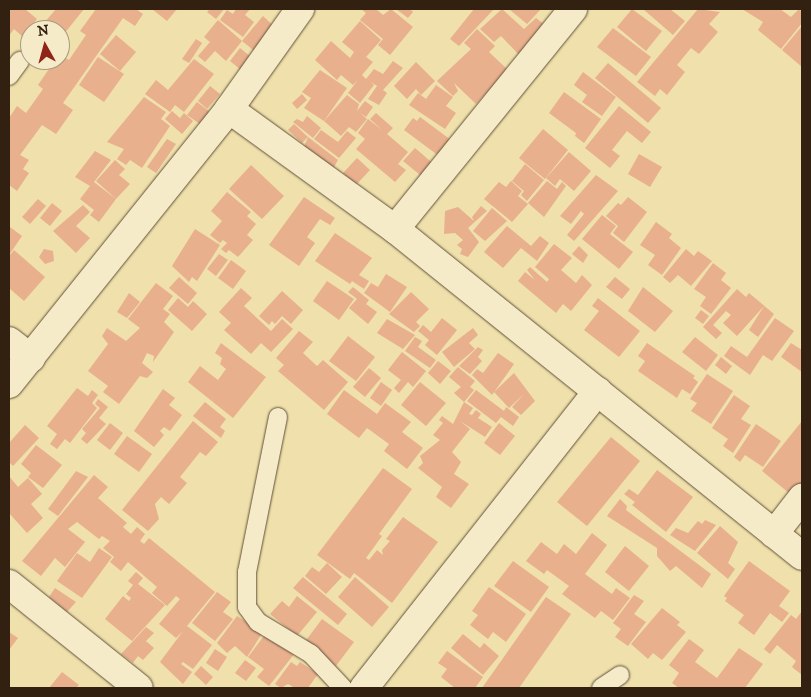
<!DOCTYPE html>
<style>
body{margin:0}
#map{position:relative;width:811px;height:697px;overflow:hidden;background:#efe0ac;font-family:"IM FELL DW Pica",serif}
div>[style]{position:absolute}
.building>*{inset:0;background:#e9b08e}
.roads{filter:drop-shadow(0 0 1px #615037) drop-shadow(0 0 1px #615037)}
.lane>*{height:18px;margin:-9px;padding:0 9px;transform-origin:9px;border-radius:9px;background:#f5ebc9}
.street>*{height:28px;margin:-14px;padding:0 14px;transform-origin:14px;border-radius:14px;background:#f5ebc9}
.secondary>*{height:28px;margin:-14px;padding:0 14px;transform-origin:14px;border-radius:14px;background:#f5ebc9}
span{translate:-50% -50%;white-space:nowrap;text-align:center;line-height:1.15;-webkit-text-stroke:5px #f5ebc9;paint-order:stroke}
.frame{position:absolute;inset:0;border:10px solid #322010;pointer-events:none}
.north{position:absolute;left:20px;top:20px;width:50px;height:50px;box-sizing:border-box;background:#f5ebc9;border:1px solid #a79a7f;border-radius:50%;rotate:353deg;font-size:14px;font-weight:700;line-height:20px;text-align:center;color:#322010}
.north::after{content:'';display:block;margin:auto;width:18px;height:22px;background:#8f2418;clip-path:polygon(50% 0,100% 100%,50% 72%,0 100%)}
</style>
<div id="map">
<div class="building">
<div style="clip-path:polygon(9px 9px,25px 9px,37px 19px,23px 37px,14px 29px,9px 36px)"></div>
<div style="clip-path:polygon(56px 9px,84px 9px,60px 39px,60px 30px,38px 30px)"></div>
<div style="clip-path:polygon(96px 9px,136px 9px,143px 14px,135px 26px,123px 18px,63px 103px,73px 110px,56px 134px,42px 125px,20px 155px,29px 160px,23px 169px,29px 173px,17px 191px,9px 185px,9px 118px,17px 106px,26px 113px,43px 89px,38px 85px,55px 60px,60px 60px,60px 54px,69px 60px,86px 35px,80px 31px)"></div>
<div style="clip-path:polygon(152px 9px,177px 9px,167px 21px)"></div>
<div style="clip-path:polygon(210px 9px,224px 9px,216px 19px,207px 12px)"></div>
<div style="clip-path:polygon(236px 9px,250px 9px,245px 15px,254px 22px,243px 37px,220px 20px,227px 10px,233px 14px)"></div>
<div style="clip-path:polygon(361px 9px,376px 9px,383px 15px,391px 9px,413px 27px,390px 55px,378px 45px,383px 39px,360px 20px,366px 13px)"></div>
<div style="clip-path:polygon(396px 9px,410px 9px,413px 12px,408px 18px)"></div>
<div style="clip-path:polygon(474px 9px,494px 9px,459px 46px,450px 39px)"></div>
<div style="clip-path:polygon(502px 9px,524px 29px,536px 18px,552px 30px,521px 57px,501px 36px,494px 42px,480px 29px)"></div>
<div style="clip-path:polygon(509px 9px,541px 9px,527px 24px)"></div>
<div style="clip-path:polygon(632px 9px,662px 31px,646px 51px,617px 27px)"></div>
<div style="clip-path:polygon(643px 9px,670px 9px,685px 21px,673px 35px)"></div>
<div style="clip-path:polygon(698px 9px,720px 12px,709px 24px,718px 32px,699px 54px,691px 48px,677px 65px,685px 72px,667px 95px,660px 89px,655px 96px,637px 82px)"></div>
<div style="clip-path:polygon(742px 9px,780px 9px,791px 17px,799px 9px,802px 12px,802px 23px,781px 49px,758px 30px,763px 22px)"></div>
<div style="clip-path:polygon(263px 16px,277px 29px,257px 53px,242px 41px)"></div>
<div style="clip-path:polygon(218px 20px,242px 41px,226px 61px,215px 51px,205px 62px,198px 56px,210px 42px,204px 37px)"></div>
<div style="clip-path:polygon(360px 21px,381px 40px,366px 57px,373px 62px,362px 75px,366px 79px,374px 69px,383px 74px,393px 61px,403px 68px,383px 90px,387px 93px,379px 105px,368px 99px,377px 86px,371px 82px,374px 85px,360px 103px,348px 93px,358px 80px,353px 85px,341px 75px,337px 80px,315px 60px,331px 41px,350px 58px,354px 52px,342px 42px)"></div>
<div style="clip-path:polygon(802px 26px,802px 67px,782px 50px)"></div>
<div style="clip-path:polygon(613px 28px,651px 57px,636px 76px,597px 47px)"></div>
<div style="clip-path:polygon(477px 29px,495px 46px,489px 52px,508px 70px,476px 104px,454px 83px,458px 91px,453px 96px,437px 81px,471px 49px,464px 43px)"></div>
<div style="clip-path:polygon(116px 35px,136px 52px,120px 71px,100px 54px)"></div>
<div style="clip-path:polygon(196px 39px,202px 43px,189px 63px,182px 59px)"></div>
<div style="clip-path:polygon(240px 48px,251px 57px,241px 70px,230px 61px)"></div>
<div style="clip-path:polygon(98px 57px,124px 74px,104px 102px,79px 85px)"></div>
<div style="clip-path:polygon(194px 59px,214px 74px,184px 112px,175px 105px,170px 112px,145px 94px,156px 80px,168px 90px)"></div>
<div style="clip-path:polygon(416px 62px,435px 81px,421px 95px,416px 89px,407px 99px,394px 86px)"></div>
<div style="clip-path:polygon(608px 63px,661px 108px,648px 123px,595px 78px)"></div>
<div style="clip-path:polygon(320px 70px,347px 88px,324px 121px,304px 108px,311px 98px,302px 92px)"></div>
<div style="clip-path:polygon(583px 72px,616px 97px,602px 116px,582px 102px,587px 95px,574px 85px)"></div>
<div style="clip-path:polygon(436px 85px,453px 97px,446px 106px,456px 113px,445px 129px,409px 105px,418px 93px,426px 99px)"></div>
<div style="clip-path:polygon(210px 86px,220px 94px,207px 109px,198px 101px)"></div>
<div style="clip-path:polygon(564px 92px,601px 119px,584px 143px,575px 136px,576px 133px,549px 113px)"></div>
<div style="clip-path:polygon(302px 94px,307px 100px,297px 109px,292px 103px)"></div>
<div style="clip-path:polygon(347px 95px,359px 104px,357px 111px,365px 101px,373px 107px,366px 117px,360px 113px,367px 119px,356px 132px,349px 127px,341px 136px,324px 121px)"></div>
<div style="clip-path:polygon(144px 97px,166px 112px,161px 119px,170px 126px,142px 168px,130px 160px,126px 165px,117px 159px,124px 149px,107px 142px)"></div>
<div style="clip-path:polygon(197px 102px,214px 115px,204px 127px,187px 115px)"></div>
<div style="clip-path:polygon(619px 106px,651px 132px,642px 143px,627px 131px,612px 150px,620px 156px,610px 168px,585px 148px)"></div>
<div style="clip-path:polygon(172px 111px,180px 118px,184px 113px,193px 121px,182px 134px,165px 119px)"></div>
<div style="clip-path:polygon(376px 113px,393px 128px,387px 134px,408px 152px,398px 164px,406px 170px,395px 182px,356px 149px,365px 139px,358px 133px,368px 119px,382px 130px,370px 119px)"></div>
<div style="clip-path:polygon(307px 116px,321px 128px,313px 138px,293px 122px,297px 119px,303px 122px)"></div>
<div style="clip-path:polygon(420px 117px,455px 143px,443px 159px,404px 130px,413px 118px,417px 121px)"></div>
<div style="clip-path:polygon(294px 124px,308px 137px,302px 143px,288px 130px)"></div>
<div style="clip-path:polygon(543px 129px,568px 150px,545px 179px,519px 158px)"></div>
<div style="clip-path:polygon(321px 130px,338px 142px,347px 131px,356px 138px,339px 158px,314px 139px)"></div>
<div style="clip-path:polygon(308px 137px,338px 160px,333px 169px,304px 147px)"></div>
<div style="clip-path:polygon(167px 139px,176px 144px,156px 173px,147px 167px)"></div>
<div style="clip-path:polygon(415px 148px,436px 166px,425px 179px,403px 161px)"></div>
<div style="clip-path:polygon(95px 151px,111px 160px,94px 182px,116px 199px,99px 222px,90px 215px,94px 210px,80px 199px,90px 186px,75px 177px)"></div>
<div style="clip-path:polygon(569px 152px,591px 171px,574px 191px,560px 179px,555px 186px,546px 178px)"></div>
<div style="clip-path:polygon(639px 154px,662px 167px,650px 187px,628px 174px)"></div>
<div style="clip-path:polygon(357px 158px,370px 170px,356px 185px,343px 173px)"></div>
<div style="clip-path:polygon(115px 160px,125px 169px,119px 175px,130px 184px,116px 199px,96px 181px)"></div>
<div style="clip-path:polygon(525px 164px,544px 180px,527px 201px,521px 195px,524px 191px,512px 181px)"></div>
<div style="clip-path:polygon(251px 165px,284px 196px,262px 219px,229px 189px)"></div>
<div style="clip-path:polygon(596px 175px,618px 191px,574px 241px,567px 235px,584px 214px,581px 211px,571px 224px,560px 216px)"></div>
<div style="clip-path:polygon(511px 181px,522px 191px,518px 196px,528px 204px,512px 222px,484px 199px,499px 182px,506px 187px)"></div>
<div style="clip-path:polygon(547px 181px,557px 189px,562px 182px,566px 186px,544px 217px,528px 203px)"></div>
<div style="clip-path:polygon(227px 192px,251px 212px,247px 216px,256px 224px,247px 235px,253px 240px,238px 257px,229px 250px,226px 253px,221px 249px,227px 243px,223px 240px,220px 243px,210px 235px,222px 221px,211px 211px)"></div>
<div style="clip-path:polygon(304px 197px,335px 218px,330px 225px,320px 219px,307px 237px,315px 243px,299px 266px,269px 245px)"></div>
<div style="clip-path:polygon(628px 197px,647px 212px,624px 242px,613px 233px,618px 226px,606px 216px,618px 203px,621px 205px)"></div>
<div style="clip-path:polygon(38px 199px,46px 206px,30px 224px,22px 217px)"></div>
<div style="clip-path:polygon(52px 203px,62px 211px,50px 226px,40px 218px)"></div>
<div style="clip-path:polygon(83px 205px,90px 212px,76px 226px,90px 238px,76px 253px,53px 231px)"></div>
<div style="clip-path:polygon(481px 206px,487px 211px,468px 228px,479px 242px,468px 257px,460px 254px,462px 249px,457px 245px,463px 240px,455px 233px,444px 234px,445px 211px,458px 207px,474px 221px,472px 217px)"></div>
<div style="clip-path:polygon(492px 208px,507px 221px,485px 241px,473px 231px)"></div>
<div style="clip-path:polygon(602px 215px,616px 226px,610px 234px,633px 252px,619px 269px,582px 239px)"></div>
<div style="clip-path:polygon(656px 222px,672px 234px,669px 238px,681px 248px,662px 275px,648px 265px,655px 255px,640px 245px)"></div>
<div style="clip-path:polygon(507px 226px,531px 246px,540px 236px,549px 243px,537px 261px,521px 248px,503px 268px,484px 252px)"></div>
<div style="clip-path:polygon(10px 227px,22px 236px,9px 255px,9px 229px)"></div>
<div style="clip-path:polygon(195px 229px,220px 245px,197px 281px,192px 277px,189px 282px,172px 266px)"></div>
<div style="clip-path:polygon(335px 233px,372px 258px,359px 275px,369px 281px,364px 289px,352px 281px,350px 284px,315px 261px)"></div>
<div style="clip-path:polygon(554px 244px,572px 258px,561px 270px,576px 283px,582px 275px,592px 285px,571px 311px,563px 304px,556px 313px,518px 281px,525px 272px,535px 280px,527px 270px,530px 267px,547px 282px,549px 279px,535px 267px)"></div>
<div style="clip-path:polygon(579px 246px,588px 255px,583px 263px,572px 254px)"></div>
<div style="clip-path:polygon(44px 249px,53px 251px,54px 261px,45px 264px,39px 257px)"></div>
<div style="clip-path:polygon(686px 249px,694px 256px,698px 251px,712px 261px,691px 286px,678px 275px,670px 283px,663px 277px)"></div>
<div style="clip-path:polygon(14px 250px,45px 277px,24px 301px,9px 288px,9px 256px)"></div>
<div style="clip-path:polygon(219px 254px,228px 260px,216px 276px,207px 269px)"></div>
<div style="clip-path:polygon(231px 260px,246px 271px,233px 289px,218px 278px)"></div>
<div style="clip-path:polygon(713px 263px,726px 273px,721px 280px,731px 288px,711px 314px,700px 306px,706px 297px,694px 289px)"></div>
<div style="clip-path:polygon(386px 274px,407px 287px,390px 312px,364px 293px,371px 283px,378px 287px)"></div>
<div style="clip-path:polygon(179px 277px,197px 293px,188px 304px,169px 288px)"></div>
<div style="clip-path:polygon(615px 277px,630px 289px,622px 299px,606px 287px)"></div>
<div style="clip-path:polygon(327px 281px,354px 299px,339px 320px,313px 301px)"></div>
<div style="clip-path:polygon(156px 283px,173px 296px,163px 309px,170px 314px,164px 322px,174px 332px,153px 362px,154px 356px,147px 353px,142px 363px,153px 372px,147px 378px,140px 376px,119px 404px,103px 392px,108px 386px,88px 371px,108px 344px,102px 336px,107px 328px,126px 341px,140px 328px,128px 319px)"></div>
<div style="clip-path:polygon(353px 287px,369px 300px,366px 304px,377px 312px,368px 324px,349px 308px,357px 299px,348px 292px)"></div>
<div style="clip-path:polygon(643px 287px,673px 311px,655px 332px,628px 311px)"></div>
<div style="clip-path:polygon(241px 288px,252px 298px,244px 306px,271px 331px,282px 319px,293px 329px,271px 352px,261px 343px,251px 354px,224px 330px,231px 323px,219px 312px)"></div>
<div style="clip-path:polygon(737px 289px,746px 297px,749px 293px,774px 314px,758px 337px,749px 330px,764px 306px,737px 336px,723px 323px,731px 315px,726px 311px,713px 325px,722px 333px,716px 339px,703px 327px)"></div>
<div style="clip-path:polygon(282px 291px,303px 310px,291px 324px,282px 316px,275px 324px,272px 321px,269px 325px,259px 316px)"></div>
<div style="clip-path:polygon(411px 292px,429px 309px,416px 322px,420px 326px,414px 332px,389px 314px)"></div>
<div style="clip-path:polygon(129px 293px,140px 302px,127px 318px,117px 312px)"></div>
<div style="clip-path:polygon(178px 298px,188px 307px,193px 301px,207px 314px,192px 331px,168px 310px)"></div>
<div style="clip-path:polygon(598px 298px,640px 331px,619px 357px,584px 330px,599px 311px,592px 306px)"></div>
<div style="clip-path:polygon(701px 310px,709px 316px,703px 324px,695px 318px)"></div>
<div style="clip-path:polygon(442px 318px,457px 330px,437px 355px,425px 345px,429px 340px,418px 331px,423px 325px,431px 332px)"></div>
<div style="clip-path:polygon(775px 318px,794px 331px,772px 361px,763px 355px,750px 375px,724px 356px,731px 346px,747px 357px)"></div>
<div style="clip-path:polygon(387px 319px,415px 335px,403px 349px,377px 333px)"></div>
<div style="clip-path:polygon(473px 328px,478px 335px,469px 343px,475px 349px,454px 367px,442px 352px)"></div>
<div style="clip-path:polygon(299px 331px,313px 342px,303px 353px,317px 366px,323px 360px,348px 382px,324px 410px,278px 371px,284px 365px,276px 358px)"></div>
<div style="clip-path:polygon(348px 336px,375px 357px,356px 381px,329px 361px)"></div>
<div style="clip-path:polygon(415px 337px,422px 341px,418px 347px,436px 360px,430px 368px,405px 351px)"></div>
<div style="clip-path:polygon(695px 337px,718px 355px,706px 371px,682px 352px)"></div>
<div style="clip-path:polygon(221px 343px,266px 377px,233px 418px,188px 382px,200px 366px,218px 380px,226px 369px,220px 364px,222px 358px,215px 353px)"></div>
<div style="clip-path:polygon(647px 343px,695px 376px,693px 378px,698px 382px,690px 394px,682px 389px,677px 398px,638px 371px,645px 361px,638px 356px)"></div>
<div style="clip-path:polygon(791px 343px,802px 350px,802px 372px,781px 357px)"></div>
<div style="clip-path:polygon(478px 347px,483px 350px,478px 357px,482px 361px,470px 374px,459px 366px)"></div>
<div style="clip-path:polygon(402px 352px,426px 371px,413px 387px,408px 382px,399px 393px,394px 388px,401px 380px,388px 370px)"></div>
<div style="clip-path:polygon(498px 353px,514px 364px,492px 395px,472px 375px,477px 369px,483px 373px)"></div>
<div style="clip-path:polygon(721px 357px,732px 366px,726px 374px,715px 365px)"></div>
<div style="clip-path:polygon(438px 361px,451px 371px,440px 384px,428px 373px)"></div>
<div style="clip-path:polygon(458px 367px,475px 381px,470px 387px,474px 390px,464px 402px,454px 393px,461px 387px,449px 377px)"></div>
<div style="clip-path:polygon(369px 368px,381px 378px,365px 397px,353px 387px)"></div>
<div style="clip-path:polygon(514px 373px,535px 401px,521px 415px,512px 407px,524px 394px,509px 408px,494px 392px)"></div>
<div style="clip-path:polygon(707px 374px,733px 391px,711px 424px,691px 411px,697px 403px,690px 399px)"></div>
<div style="clip-path:polygon(381px 382px,392px 390px,381px 406px,370px 398px)"></div>
<div style="clip-path:polygon(420px 382px,446px 403px,426px 426px,401px 405px)"></div>
<div style="clip-path:polygon(77px 388px,88px 396px,92px 390px,98px 395px,92px 403px,97px 408px,70px 443px,65px 439px,57px 449px,50px 444px,57px 434px,47px 426px)"></div>
<div style="clip-path:polygon(163px 389px,175px 398px,169px 405px,182px 415px,170px 431px,164px 427px,160px 431px,164px 435px,154px 447px,134px 431px)"></div>
<div style="clip-path:polygon(344px 390px,377px 414px,385px 403px,411px 422px,402px 432px,423px 448px,407px 469px,384px 451px,389px 444px,367px 428px,359px 438px,327px 414px)"></div>
<div style="clip-path:polygon(476px 390px,504px 411px,506px 407px,519px 417px,513px 426px,501px 417px,496px 423px,467px 401px)"></div>
<div style="clip-path:polygon(734px 395px,750px 406px,741px 419px,751px 425px,733px 453px,723px 446px,728px 439px,712px 428px)"></div>
<div style="clip-path:polygon(98px 399px,108px 407px,99px 418px,106px 424px,87px 444px,81px 439px,86px 433px,82px 429px,100px 408px,95px 404px)"></div>
<div style="clip-path:polygon(205px 402px,226px 419px,220px 427px,225px 431px,221px 438px,193px 416px)"></div>
<div style="clip-path:polygon(464px 402px,473px 408px,469px 414px,472px 415px,476px 410px,481px 414px,478px 418px,492px 427px,485px 437px,460px 421px,470px 429px,452px 452px,461px 462px,454px 474px,469px 484px,451px 508px,436px 497px,442px 487px,418px 468px,423px 463px,420px 456px,440px 440px,433px 435px,443px 423px,439px 420px,442px 416px,453px 424px)"></div>
<div style="clip-path:polygon(193px 421px,218px 442px,206px 456px,200px 452px,180px 477px,187px 483px,169px 504px,161px 497px,155px 504px,159px 519px,148px 531px,122px 510px)"></div>
<div style="clip-path:polygon(802px 421px,802px 489px,795px 498px,762px 471px)"></div>
<div style="clip-path:polygon(110px 423px,123px 433px,110px 450px,97px 440px)"></div>
<div style="clip-path:polygon(499px 423px,515px 436px,500px 455px,484px 443px)"></div>
<div style="clip-path:polygon(756px 424px,781px 441px,763px 467px,745px 455px,740px 462px,734px 457px)"></div>
<div style="clip-path:polygon(25px 425px,39px 438px,13px 466px,9px 462px,9px 443px)"></div>
<div style="clip-path:polygon(127px 436px,152px 454px,139px 472px,114px 454px)"></div>
<div style="clip-path:polygon(611px 437px,640px 461px,587px 526px,557px 502px)"></div>
<div style="clip-path:polygon(36px 445px,62px 465px,43px 488px,28px 477px,31px 473px,21px 464px)"></div>
<div style="clip-path:polygon(383px 468px,412px 489px,379px 534px,382px 536px,366px 558px,369px 560px,377px 550px,383px 555px,382px 550px,390px 541px,386px 539px,403px 517px,438px 542px,392px 603px,354px 573px,350px 579px,317px 555px)"></div>
<div style="clip-path:polygon(657px 470px,693px 497px,666px 532px,632px 505px,635px 502px,624px 494px,629px 489px,638px 495px)"></div>
<div style="clip-path:polygon(76px 471px,88px 477px,58px 516px,48px 509px)"></div>
<div style="clip-path:polygon(94px 475px,108px 487px,98px 498px,127px 523px,123px 527px,131px 534px,137px 527px,145px 534px,140px 541px,144px 544px,149px 538px,215px 592px,187px 626px,212px 645px,193px 669px,183px 662px,181px 664px,192px 672px,183px 684px,160px 662px,183px 631px,176px 638px,159px 624px,180px 599px,176px 596px,167px 606px,152px 593px,157px 587px,128px 562px,121px 571px,110px 562px,114px 557px,103px 548px,110px 541px,102px 536px,99px 539px,77px 522px,68px 529px,85px 542px,65px 567px,55px 558px,41px 576px,22px 561px)"></div>
<div style="clip-path:polygon(9px 476px,18px 487px,28px 478px,42px 494px,31px 504px,43px 518px,27px 533px,9px 513px)"></div>
<div style="clip-path:polygon(620px 499px,627px 506px,626px 510px,711px 574px,702px 588px,676px 566px,670px 571px,657px 556px,657px 548px,607px 516px)"></div>
<div style="clip-path:polygon(705px 520px,716px 525px,695px 551px,670px 535px,676px 528px,688px 533px,698px 521px,702px 524px)"></div>
<div style="clip-path:polygon(720px 526px,738px 542px,728px 563px,735px 569px,728px 579px,697px 553px)"></div>
<div style="clip-path:polygon(592px 533px,607px 545px,585px 574px,612px 594px,616px 588px,630px 598px,613px 620px,601px 611px,595px 618px,562px 594px,569px 586px,547px 570px,544px 574px,526px 561px,541px 542px,557px 554px,564px 544px,576px 554px)"></div>
<div style="clip-path:polygon(625px 546px,649px 566px,629px 591px,605px 572px)"></div>
<div style="clip-path:polygon(99px 548px,112px 557px,82px 598px,57px 581px,77px 553px,90px 562px)"></div>
<div style="clip-path:polygon(513px 561px,549px 587px,531px 612px,494px 586px)"></div>
<div style="clip-path:polygon(749px 561px,790px 591px,779px 606px,789px 613px,782px 622px,770px 613px,754px 635px,738px 623px,744px 615px,725px 601px,727px 598px,724px 596px)"></div>
<div style="clip-path:polygon(327px 563px,342px 577px,326px 594px,305px 576px,312px 567px,319px 572px)"></div>
<div style="clip-path:polygon(136px 572px,143px 578px,138px 584px,165px 605px,132px 641px,105px 619px,123px 596px,129px 601px,131px 598px,126px 594px,133px 585px,128px 581px)"></div>
<div style="clip-path:polygon(303px 577px,347px 614px,338px 625px,293px 588px)"></div>
<div style="clip-path:polygon(355px 577px,389px 607px,372px 627px,338px 597px)"></div>
<div style="clip-path:polygon(489px 587px,526px 614px,506px 642px,493px 632px,488px 639px,470px 625px,478px 615px,472px 611px)"></div>
<div style="clip-path:polygon(55px 588px,76px 602px,67px 612px,49px 597px)"></div>
<div style="clip-path:polygon(217px 592px,231px 602px,223px 612px,233px 619px,215px 641px,192px 623px)"></div>
<div style="clip-path:polygon(634px 595px,644px 601px,634px 614px,646px 622px,628px 646px,615px 637px,621px 629px,613px 623px)"></div>
<div style="clip-path:polygon(297px 596px,317px 612px,297px 636px,270px 614px,282px 601px,289px 607px)"></div>
<div style="clip-path:polygon(546px 597px,571px 614px,519px 688px,482px 688px)"></div>
<div style="clip-path:polygon(662px 608px,680px 622px,677px 625px,686px 632px,662px 660px,653px 653px,648px 659px,631px 644px)"></div>
<div style="clip-path:polygon(802px 611px,802px 675px,792px 667px,796px 661px,777px 645px,770px 654px,764px 649px,791px 615px,796px 619px)"></div>
<div style="clip-path:polygon(237px 616px,263px 632px,247px 657px,235px 646px,227px 653px,217px 643px)"></div>
<div style="clip-path:polygon(322px 619px,354px 642px,336px 666px,304px 643px)"></div>
<div style="clip-path:polygon(146px 627px,154px 633px,146px 641px,154px 648px,143px 660px,138px 656px,133px 663px,121px 654px)"></div>
<div style="clip-path:polygon(9px 632px,18px 638px,9px 650px)"></div>
<div style="clip-path:polygon(267px 632px,295px 653px,269px 686px,257px 677px,264px 669px,248px 657px)"></div>
<div style="clip-path:polygon(463px 634px,480px 648px,484px 643px,499px 656px,483px 675px,451px 648px)"></div>
<div style="clip-path:polygon(689px 639px,704px 650px,695px 662px,717px 678px,739px 648px,763px 664px,745px 688px,679px 688px,672px 683px,679px 673px,669px 665px)"></div>
<div style="clip-path:polygon(215px 649px,227px 657px,218px 671px,206px 663px)"></div>
<div style="clip-path:polygon(447px 651px,483px 677px,475px 688px,455px 688px,441px 677px,447px 669px,438px 663px)"></div>
<div style="clip-path:polygon(245px 660px,256px 668px,246px 681px,235px 673px)"></div>
<div style="clip-path:polygon(291px 662px,297px 666px,300px 662px,318px 674px,308px 688px,295px 688px,288px 684px,281px 688px,275px 684px)"></div>
<div style="clip-path:polygon(201px 666px,213px 677px,206px 685px,194px 674px)"></div>
<div style="clip-path:polygon(62px 672px,79px 685px,76px 688px,49px 688px)"></div>
</div>
<div class="roads">
<div class="lane">
<div style="left:9px;top:76px;width:19px;rotate:-54deg"></div>
<div style="left:278px;top:417px;width:158px;rotate:101.3deg"></div>
<div style="left:247px;top:572px;width:35px;rotate:90deg"></div>
<div style="left:247px;top:607px;width:19px;rotate:54deg"></div>
<div style="left:258px;top:622px;width:62px;rotate:31.1deg"></div>
<div style="left:311px;top:654px;width:47px;rotate:46.7deg"></div>
<div style="left:601px;top:688px;width:23px;rotate:-34deg"></div>
</div>
<div class="street">
<div style="left:229px;top:109px;width:205px;rotate:35.9deg"></div>
<div style="left:395px;top:229px;width:522px;rotate:38.78deg"></div>
<div style="left:395px;top:229px;width:283px;rotate:-51deg"></div>
<div style="left:9px;top:341px;width:28px;rotate:38deg"></div>
<div style="left:9px;top:384px;width:352px;rotate:-51.3deg"></div>
<div style="left:229px;top:109px;width:123px;rotate:-54.6deg"></div>
<div style="left:774px;top:534px;width:46px;rotate:-52.1deg"></div>
<div style="left:364px;top:688px;width:378px;rotate:-51.8deg"></div>
</div>
<div class="secondary">
<div style="left:9px;top:584px;width:166px;rotate:38.7deg"></div>
</div>
</div>
<div class="frame"></div>
<div class="north">N</div>
</div>
